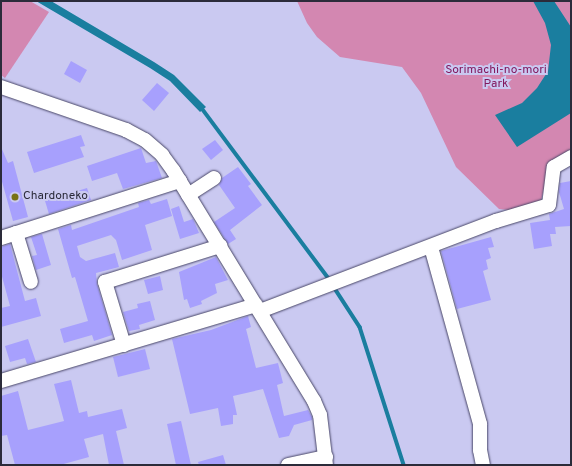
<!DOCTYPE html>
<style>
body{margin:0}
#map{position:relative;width:572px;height:466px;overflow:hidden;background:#cac9f1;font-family:Overpass,sans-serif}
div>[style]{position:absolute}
.green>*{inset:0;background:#d387b1}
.water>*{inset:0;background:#1a7e9f}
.stream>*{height:3.5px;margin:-1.75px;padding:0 1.75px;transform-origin:1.75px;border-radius:1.75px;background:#1a7e9f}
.building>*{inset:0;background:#a7a0fd}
.roads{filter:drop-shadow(0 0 1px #484667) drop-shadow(0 0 1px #484667)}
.minor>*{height:14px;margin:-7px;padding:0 7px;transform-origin:7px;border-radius:7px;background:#fff}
.dots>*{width:11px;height:11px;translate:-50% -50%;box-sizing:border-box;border:2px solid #cac9f1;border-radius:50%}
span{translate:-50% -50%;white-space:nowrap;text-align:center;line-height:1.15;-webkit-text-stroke:4px #cac9f1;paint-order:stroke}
.park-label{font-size:12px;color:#82185e}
.poi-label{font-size:12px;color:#2b2b3a}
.left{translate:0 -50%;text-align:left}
.frame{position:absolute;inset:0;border:2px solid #2b2b3a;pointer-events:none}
</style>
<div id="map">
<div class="green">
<div style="clip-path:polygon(1px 1px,30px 1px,49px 12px,5px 78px,1px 75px)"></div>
<div style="clip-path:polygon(297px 1px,571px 1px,571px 153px,549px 167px,541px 201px,509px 210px,499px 209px,456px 167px,421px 93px,402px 67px,340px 57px,317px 37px,307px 23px)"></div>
</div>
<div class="water">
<div style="clip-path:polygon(36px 1px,51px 1px,154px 62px,174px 75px,206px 107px,200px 112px,170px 81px,150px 68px)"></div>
<div style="clip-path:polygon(533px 1px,554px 1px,571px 27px,571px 113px,517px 147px,495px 115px,522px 103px,537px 88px,548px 71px,551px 45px,545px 23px)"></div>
</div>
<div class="stream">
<div style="left:201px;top:107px;width:216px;rotate:53.3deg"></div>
<div style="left:334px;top:287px;width:48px;rotate:57deg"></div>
<div style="left:360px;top:327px;width:145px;rotate:72.3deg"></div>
</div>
<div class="building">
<div style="clip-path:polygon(71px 61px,87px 70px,80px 83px,64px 74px)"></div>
<div style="clip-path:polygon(157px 83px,169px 93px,154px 111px,142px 100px)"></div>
<div style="clip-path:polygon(81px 135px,85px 146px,80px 147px,84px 157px,34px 173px,27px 152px)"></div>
<div style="clip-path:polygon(215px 140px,223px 150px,211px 160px,202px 149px)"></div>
<div style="clip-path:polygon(1px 147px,8px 163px,13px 161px,28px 217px,13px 221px,1px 178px)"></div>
<div style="clip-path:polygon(141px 148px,146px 163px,156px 161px,162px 178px,123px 189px,117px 173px,92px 181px,87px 166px)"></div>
<div style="clip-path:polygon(238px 167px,251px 184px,248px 186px,262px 205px,230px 230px,236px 239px,228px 244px,214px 222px,235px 208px,219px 185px,222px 178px)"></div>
<div style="clip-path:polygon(571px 181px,571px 226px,555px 227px,556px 234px,550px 234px,552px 246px,534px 249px,530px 223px,550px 220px,549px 214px,564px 209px,559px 192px,560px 183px)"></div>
<div style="clip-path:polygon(87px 188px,91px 200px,49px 214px,45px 201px)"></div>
<div style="clip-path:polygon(167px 199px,172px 216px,145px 225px,152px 250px,122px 260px,116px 240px,111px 235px,77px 246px,80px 257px,86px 261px,115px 253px,119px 267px,96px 273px,97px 284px,112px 335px,94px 341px,92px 335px,64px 343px,60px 329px,88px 321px,75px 277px,72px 278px,58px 229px,71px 225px,72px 230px,139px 207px,138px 203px,149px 200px,151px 204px)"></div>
<div style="clip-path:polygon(179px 206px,184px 222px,193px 219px,199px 233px,180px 239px,171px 209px)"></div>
<div style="clip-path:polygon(42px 234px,51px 265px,36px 270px,32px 256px,37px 255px,31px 237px)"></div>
<div style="clip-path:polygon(491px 237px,494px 247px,488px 248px,491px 258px,486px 260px,488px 269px,483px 271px,491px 300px,457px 309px,441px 251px)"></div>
<div style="clip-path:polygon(10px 244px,25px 301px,36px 298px,41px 316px,1px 327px,1px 308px,10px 306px,1px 273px,1px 247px)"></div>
<div style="clip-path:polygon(216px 257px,228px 280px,215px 284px,217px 293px,201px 301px,202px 304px,190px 308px,187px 299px,184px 300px,179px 272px)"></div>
<div style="clip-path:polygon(160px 276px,163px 290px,148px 294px,144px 280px)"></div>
<div style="clip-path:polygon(150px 301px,155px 320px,139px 325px,140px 329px,129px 331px,123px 312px,138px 308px,137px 304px)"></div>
<div style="clip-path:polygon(248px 316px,251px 327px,246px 329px,256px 368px,278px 363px,283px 383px,277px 385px,284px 416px,308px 410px,312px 417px,312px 420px,294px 425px,289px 436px,279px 438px,263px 389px,233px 396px,237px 415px,233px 415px,233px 424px,221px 426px,218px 408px,190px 414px,172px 339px,211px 330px)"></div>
<div style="clip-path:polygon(28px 339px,36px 362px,27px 364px,25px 358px,10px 362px,5px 346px)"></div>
<div style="clip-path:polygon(145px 349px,150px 369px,118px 377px,113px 357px)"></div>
<div style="clip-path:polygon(71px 380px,79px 413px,87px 411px,88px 417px,122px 409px,127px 428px,116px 431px,124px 465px,109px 465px,103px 434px,84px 439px,89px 457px,60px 465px,15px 465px,7px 435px,1px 436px,1px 396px,18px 391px,28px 430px,64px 421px,54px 384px)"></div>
<div style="clip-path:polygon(181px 421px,191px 465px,176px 465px,167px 424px)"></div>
<div style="clip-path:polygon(223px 455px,226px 465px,199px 465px,198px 462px)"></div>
</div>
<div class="roads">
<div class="minor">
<div style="left:1px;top:87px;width:132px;rotate:19deg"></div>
<div style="left:126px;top:130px;width:21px;rotate:28deg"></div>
<div style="left:145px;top:140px;width:23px;rotate:41deg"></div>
<div style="left:162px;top:155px;width:19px;rotate:54deg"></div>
<div style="left:173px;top:170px;width:271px;rotate:58.6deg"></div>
<div style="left:314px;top:401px;width:15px;rotate:67deg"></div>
<div style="left:320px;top:415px;width:50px;rotate:83.2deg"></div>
<div style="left:188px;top:195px;width:31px;rotate:-33deg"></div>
<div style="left:16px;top:233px;width:51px;rotate:73deg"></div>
<div style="left:1px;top:238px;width:188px;rotate:-17.7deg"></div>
<div style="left:431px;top:247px;width:184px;rotate:74.5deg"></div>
<div style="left:480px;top:424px;width:26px;rotate:90deg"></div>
<div style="left:480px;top:450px;width:15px;rotate:79deg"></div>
<div style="left:260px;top:311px;width:253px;rotate:-20.9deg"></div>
<div style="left:496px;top:221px;width:55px;rotate:-16.8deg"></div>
<div style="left:549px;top:205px;width:38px;rotate:-83deg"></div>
<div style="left:554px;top:167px;width:20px;rotate:-30deg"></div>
<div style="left:124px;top:345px;width:66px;rotate:-106.8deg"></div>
<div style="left:105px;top:282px;width:121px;rotate:-17.4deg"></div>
<div style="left:1px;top:381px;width:266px;rotate:-16.6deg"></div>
<div style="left:288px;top:465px;width:39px;rotate:-12deg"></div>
</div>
</div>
<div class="dots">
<div style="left:15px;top:197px;background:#787215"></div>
</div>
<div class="park-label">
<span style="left:496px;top:78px">Sorimachi-no-mori<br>Park</span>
</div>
<div class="poi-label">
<span class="left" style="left:23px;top:197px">Chardoneko</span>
</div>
<div class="frame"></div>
</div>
